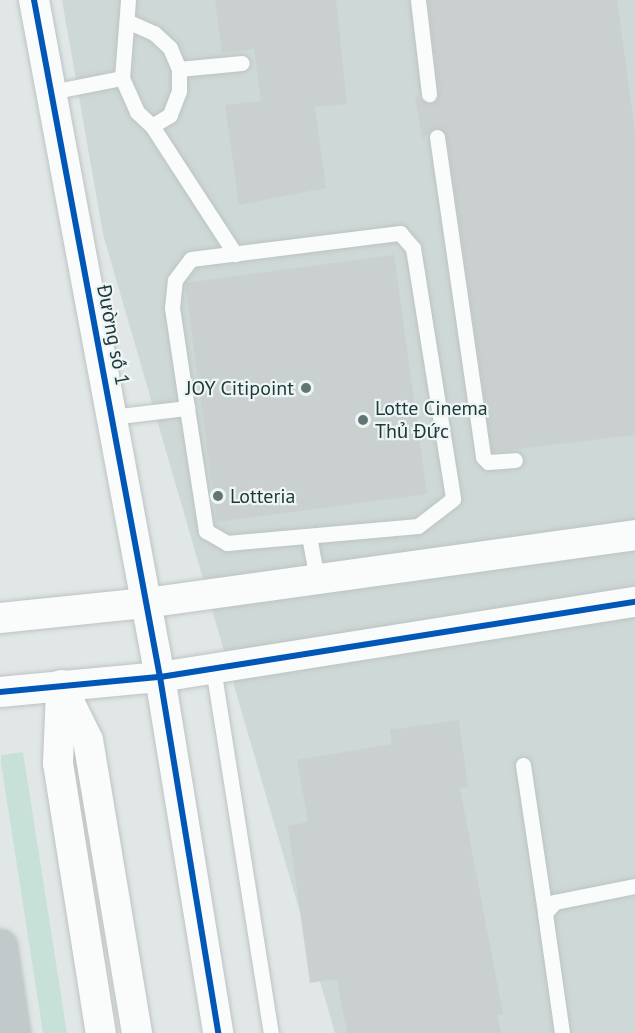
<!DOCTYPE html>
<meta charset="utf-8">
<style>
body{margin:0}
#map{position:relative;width:635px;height:1033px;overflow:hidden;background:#e0e7e6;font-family:"PT Sans",sans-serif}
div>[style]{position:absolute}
.built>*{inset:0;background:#cdd8d7}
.green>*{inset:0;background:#c8e1d8}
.building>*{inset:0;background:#cad0cf}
.roads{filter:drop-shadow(0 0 2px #bdc3c3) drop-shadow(0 0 2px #bdc3c3)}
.service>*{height:15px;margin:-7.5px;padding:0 7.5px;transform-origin:7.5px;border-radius:7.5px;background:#fafbfb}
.minor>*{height:30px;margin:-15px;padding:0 15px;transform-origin:15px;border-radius:15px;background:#fafbfb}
.trunk>*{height:33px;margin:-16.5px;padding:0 16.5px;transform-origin:16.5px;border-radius:16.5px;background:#c2c9ca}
.cycleway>*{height:6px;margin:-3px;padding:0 3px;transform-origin:3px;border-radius:3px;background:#0057b8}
.dots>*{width:16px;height:16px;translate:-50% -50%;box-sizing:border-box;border:3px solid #edf6f5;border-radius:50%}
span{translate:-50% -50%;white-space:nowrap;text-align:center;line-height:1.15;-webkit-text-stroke:4.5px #edf6f5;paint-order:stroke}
.street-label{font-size:20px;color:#1e3739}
.poi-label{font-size:20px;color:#1e3739}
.right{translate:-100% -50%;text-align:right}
.left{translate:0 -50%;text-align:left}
</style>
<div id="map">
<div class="built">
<div style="clip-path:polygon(62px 0,635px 0,635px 1033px,335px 1033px,103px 234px)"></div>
</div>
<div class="green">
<div style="clip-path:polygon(23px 752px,67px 1033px,43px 1033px,1px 763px,1px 755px)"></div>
</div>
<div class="building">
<div style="clip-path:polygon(215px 0,336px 0,347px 104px,315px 107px,326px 188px,239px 205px,225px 105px,261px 101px,254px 49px,222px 53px)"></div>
<div style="clip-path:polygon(428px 0,617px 0,635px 131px,635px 435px,492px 452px,447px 136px,436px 127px,422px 139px,415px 96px,431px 104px,439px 92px)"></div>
<div style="clip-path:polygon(394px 255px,427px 494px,217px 522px,185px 283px)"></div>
<div style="clip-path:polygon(459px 720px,468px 787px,460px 788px,503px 1014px,497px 1015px,501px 1033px,347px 1033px,337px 979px,310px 983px,288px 826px,308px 822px,297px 760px,392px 744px,390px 730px)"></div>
</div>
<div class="roads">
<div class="service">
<div style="left:418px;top:0;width:95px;rotate:83.3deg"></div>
<div style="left:129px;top:22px;width:27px;rotate:24deg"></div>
<div style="left:154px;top:33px;width:22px;rotate:43deg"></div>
<div style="left:170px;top:48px;width:23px;rotate:67deg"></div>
<div style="left:179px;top:69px;width:22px;rotate:90deg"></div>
<div style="left:179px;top:91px;width:26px;rotate:111deg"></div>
<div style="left:170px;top:115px;width:21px;rotate:149deg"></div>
<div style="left:179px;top:69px;width:63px;rotate:-5.4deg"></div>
<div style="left:122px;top:78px;width:37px;rotate:66deg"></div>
<div style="left:137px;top:112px;width:21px;rotate:43deg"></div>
<div style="left:152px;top:126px;width:153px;rotate:57deg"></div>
<div style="left:51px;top:92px;width:72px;rotate:-11.2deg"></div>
<div style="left:122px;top:78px;width:78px;rotate:-85.6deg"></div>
<div style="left:437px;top:137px;width:323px;rotate:81.8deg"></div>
<div style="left:483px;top:457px;width:7px;rotate:45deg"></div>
<div style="left:488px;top:462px;width:27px;rotate:-4deg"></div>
<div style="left:111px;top:417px;width:77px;rotate:-6.8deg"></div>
<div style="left:187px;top:408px;width:101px;rotate:-98.5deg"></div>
<div style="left:172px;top:308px;width:28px;rotate:-84deg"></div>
<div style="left:175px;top:280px;width:26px;rotate:-53deg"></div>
<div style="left:191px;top:259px;width:211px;rotate:-7.1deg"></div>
<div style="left:400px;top:233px;width:20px;rotate:49deg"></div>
<div style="left:413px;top:248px;width:254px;rotate:80.9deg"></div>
<div style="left:453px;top:499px;width:44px;rotate:142.4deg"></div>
<div style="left:418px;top:526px;width:192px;rotate:174.9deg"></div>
<div style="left:227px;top:543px;width:24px;rotate:-150deg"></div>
<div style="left:206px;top:531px;width:124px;rotate:-98.8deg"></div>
<div style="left:309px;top:536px;width:44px;rotate:79.5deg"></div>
<div style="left:213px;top:668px;width:370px;rotate:81deg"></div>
<div style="left:523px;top:765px;width:150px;rotate:81.5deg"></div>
<div style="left:562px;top:1033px;width:121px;rotate:-98.1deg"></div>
<div style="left:545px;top:913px;width:15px;rotate:-48deg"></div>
<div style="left:555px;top:902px;width:82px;rotate:-11.3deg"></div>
</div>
<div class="minor">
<div style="left:34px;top:0;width:689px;rotate:79.46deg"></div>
<div style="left:160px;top:677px;width:361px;rotate:80.7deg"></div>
<div style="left:0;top:618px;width:147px;rotate:-5.9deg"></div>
<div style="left:146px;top:603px;width:494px;rotate:-7.9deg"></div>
<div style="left:61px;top:685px;width:61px;rotate:63.9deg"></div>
<div style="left:88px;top:740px;width:297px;rotate:80.5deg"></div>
<div style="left:61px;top:691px;width:72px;rotate:92.4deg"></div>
<div style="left:58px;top:763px;width:273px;rotate:81deg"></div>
<div style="left:0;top:692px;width:161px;rotate:-5.4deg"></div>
<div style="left:160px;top:677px;width:481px;rotate:-9deg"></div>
</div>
<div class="trunk">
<div style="left:0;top:946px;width:88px;rotate:81.5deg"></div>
</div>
</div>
<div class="cycleway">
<div style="left:34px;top:0;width:689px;rotate:79.46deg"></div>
<div style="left:160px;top:677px;width:361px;rotate:80.7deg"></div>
<div style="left:0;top:692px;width:161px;rotate:-5.4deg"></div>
<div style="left:160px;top:677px;width:481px;rotate:-9deg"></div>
</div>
<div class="dots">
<div style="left:306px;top:388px;background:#627576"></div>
<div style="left:363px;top:420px;background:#627576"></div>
<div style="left:218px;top:496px;background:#627576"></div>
</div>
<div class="street-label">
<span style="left:113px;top:335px;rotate:79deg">Đường số 1</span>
</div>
<div class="poi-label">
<span class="right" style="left:294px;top:388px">JOY Citipoint</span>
<span class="left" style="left:375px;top:420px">Lotte Cinema<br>Thủ Đức</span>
<span class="left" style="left:230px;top:496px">Lotteria</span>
</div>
</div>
